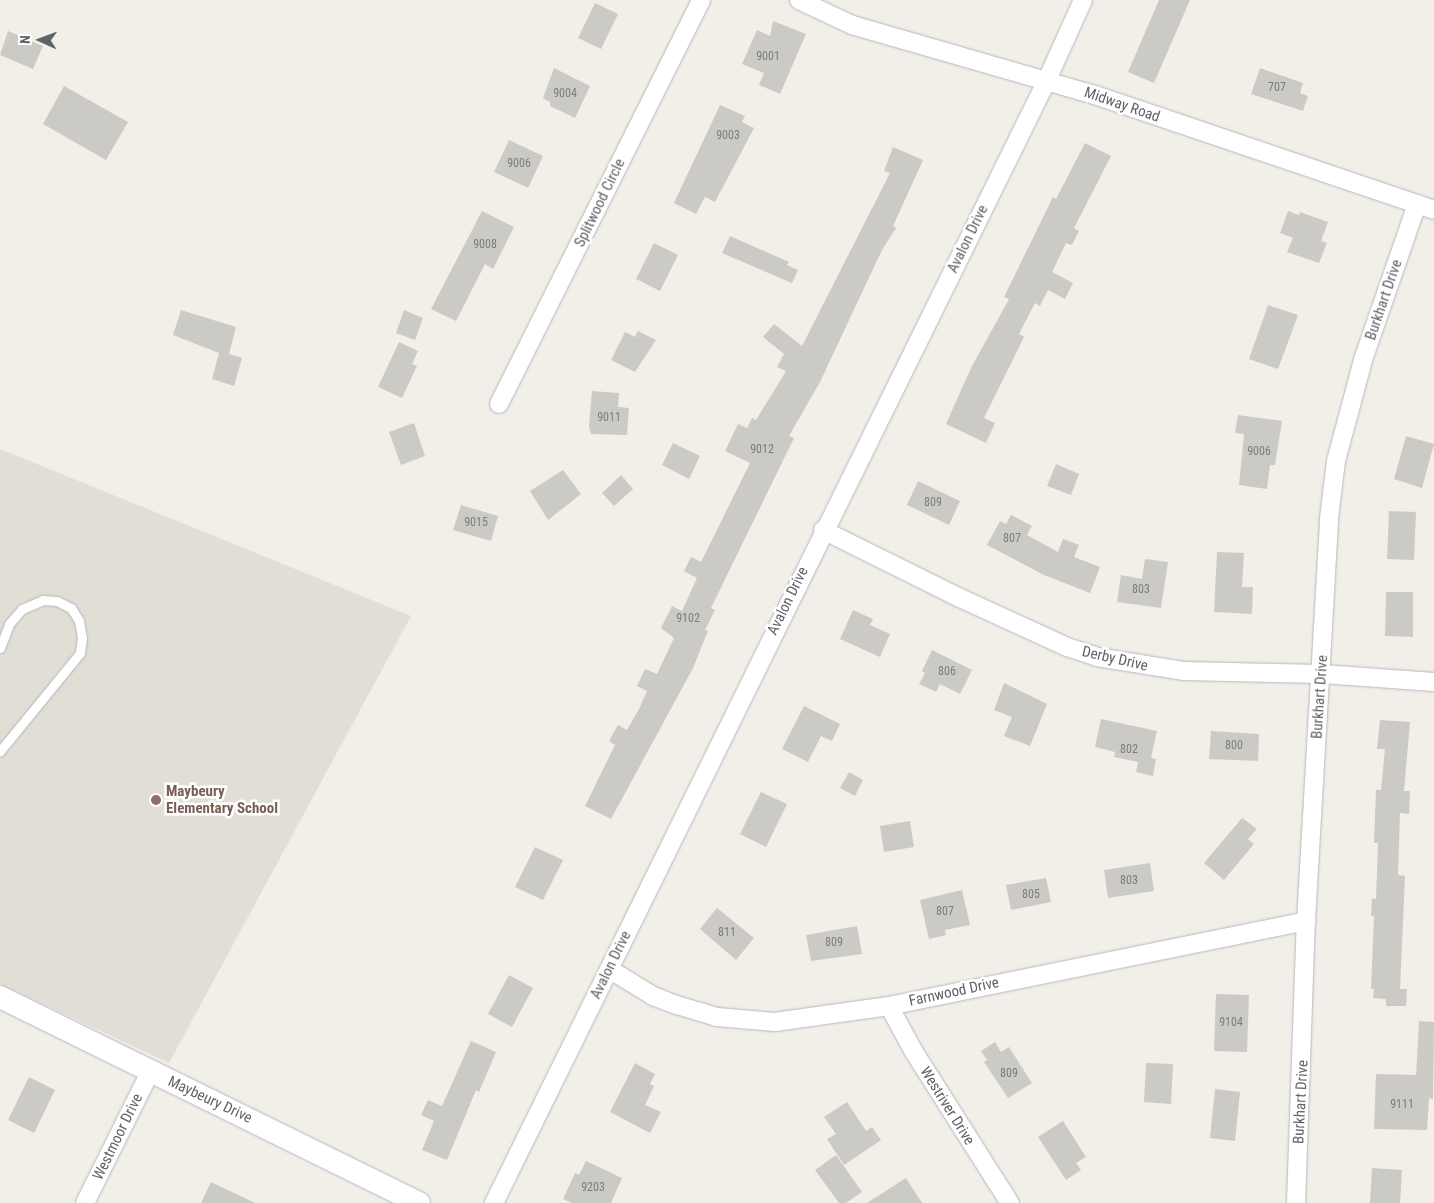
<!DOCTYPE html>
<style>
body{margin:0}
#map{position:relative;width:1434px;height:1203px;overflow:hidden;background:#f1efe8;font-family:"Roboto Condensed",sans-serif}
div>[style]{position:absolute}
.education>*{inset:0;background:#e1ded6}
.building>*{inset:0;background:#cccac5}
.roads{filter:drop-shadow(0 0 1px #b5b8bc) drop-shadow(0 0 1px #b5b8bc)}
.service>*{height:9px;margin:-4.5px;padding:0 4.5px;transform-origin:4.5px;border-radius:4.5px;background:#fff}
.minor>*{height:18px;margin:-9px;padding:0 9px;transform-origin:9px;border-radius:9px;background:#fff}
.tertiary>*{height:22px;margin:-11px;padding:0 11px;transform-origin:11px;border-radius:11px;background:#fff}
.dots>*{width:14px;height:14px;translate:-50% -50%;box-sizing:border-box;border:2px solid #fff;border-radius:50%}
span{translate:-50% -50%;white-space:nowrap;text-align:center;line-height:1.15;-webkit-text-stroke:5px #fff;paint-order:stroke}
.number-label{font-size:12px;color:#7a7d7f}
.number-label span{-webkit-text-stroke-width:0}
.street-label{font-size:15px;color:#5f6368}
.education-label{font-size:15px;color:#785e54;font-weight:700}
.left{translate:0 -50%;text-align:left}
.north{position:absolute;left:15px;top:15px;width:50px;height:50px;-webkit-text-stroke:4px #fff;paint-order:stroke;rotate:272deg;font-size:14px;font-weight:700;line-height:20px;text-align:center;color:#5f6368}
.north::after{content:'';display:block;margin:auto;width:18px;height:22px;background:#5f6368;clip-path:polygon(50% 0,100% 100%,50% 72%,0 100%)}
</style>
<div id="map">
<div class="education">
<div style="clip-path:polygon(0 449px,411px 616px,169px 1063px,0 984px)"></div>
</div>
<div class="building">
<div style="clip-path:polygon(1159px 0,1190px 0,1154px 83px,1128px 72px)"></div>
<div style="clip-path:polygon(595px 3px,618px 14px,601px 49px,578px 38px)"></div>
<div style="clip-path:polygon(773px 21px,806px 34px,780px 94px,759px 85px,764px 73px,742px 64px,757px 30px,770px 36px)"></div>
<div style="clip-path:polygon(8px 31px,43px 46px,33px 69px,0 55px)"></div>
<div style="clip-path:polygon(554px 68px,590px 86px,575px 118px,550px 106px,550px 102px,543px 98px)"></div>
<div style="clip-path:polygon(1260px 68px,1303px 83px,1300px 93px,1308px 96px,1303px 111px,1251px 94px)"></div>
<div style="clip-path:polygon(64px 86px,128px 122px,106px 160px,43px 124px)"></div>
<div style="clip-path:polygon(720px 105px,745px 116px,742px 122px,754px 128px,715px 202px,705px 197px,696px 214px,674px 203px)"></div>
<div style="clip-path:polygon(509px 140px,543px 156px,528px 188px,494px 172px)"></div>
<div style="clip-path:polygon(1085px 143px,1111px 156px,1074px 228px,1079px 231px,1072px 245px,1066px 243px,1052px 272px,1073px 283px,1065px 299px,1048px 290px,1040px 306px,1035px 303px,1019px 334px,1024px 337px,984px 418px,995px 423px,986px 443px,946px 424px,971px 368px,1009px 299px,1004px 297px,1053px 197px,1056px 199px)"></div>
<div style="clip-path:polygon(893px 147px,923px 160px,893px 226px,896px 228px,882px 250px,820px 382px,789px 436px,794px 438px,711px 608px,715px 610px,705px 630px,708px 631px,693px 668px,611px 819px,585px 806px,615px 745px,609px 741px,618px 725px,627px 730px,639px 709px,647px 691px,637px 686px,645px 669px,657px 674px,674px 638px,661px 628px,672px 606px,682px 611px,697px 578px,684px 571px,691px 557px,701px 562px,750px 463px,725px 451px,738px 424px,747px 428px,752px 418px,756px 420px,786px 371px,777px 367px,784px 354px,763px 337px,774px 324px,802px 346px,890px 173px,884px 171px)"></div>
<div style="clip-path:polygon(482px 211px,514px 227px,493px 269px,485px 264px,456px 321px,431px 309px)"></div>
<div style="clip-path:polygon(1288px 211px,1299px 215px,1300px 212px,1328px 222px,1321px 241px,1327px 243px,1319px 263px,1287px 252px,1293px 238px,1280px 233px)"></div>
<div style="clip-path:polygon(730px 236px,789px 262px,787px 265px,798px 270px,792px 283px,722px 253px)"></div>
<div style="clip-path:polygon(654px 243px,678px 255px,660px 291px,636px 279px)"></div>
<div style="clip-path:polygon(1268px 305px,1298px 315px,1278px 369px,1249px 359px)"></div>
<div style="clip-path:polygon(181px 310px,236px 327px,229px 354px,242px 358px,234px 386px,212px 379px,219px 353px,173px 335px)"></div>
<div style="clip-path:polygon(404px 310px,423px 318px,415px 340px,396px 333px)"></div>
<div style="clip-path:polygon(638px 331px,656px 340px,635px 372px,611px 360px,625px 332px,635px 337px)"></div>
<div style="clip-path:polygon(399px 342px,418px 351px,412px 364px,417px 366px,402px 398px,378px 387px)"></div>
<div style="clip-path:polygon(592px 391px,619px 393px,618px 407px,629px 408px,627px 435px,591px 434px,589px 427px)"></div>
<div style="clip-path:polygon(1238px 415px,1282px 421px,1275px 465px,1270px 465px,1267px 489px,1239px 485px,1244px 434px,1235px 433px)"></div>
<div style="clip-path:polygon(414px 423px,425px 456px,401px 465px,389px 432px)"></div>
<div style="clip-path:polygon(1406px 436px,1434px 444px,1422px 488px,1394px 479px)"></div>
<div style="clip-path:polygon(673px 443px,700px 456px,689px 479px,662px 465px)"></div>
<div style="clip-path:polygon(1056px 464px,1079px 474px,1071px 495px,1047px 486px)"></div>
<div style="clip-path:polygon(563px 470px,581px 494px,548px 520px,530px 491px)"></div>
<div style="clip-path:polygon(621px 475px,633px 489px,614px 506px,602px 493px)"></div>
<div style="clip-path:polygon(918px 481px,960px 501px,949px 525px,907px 505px)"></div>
<div style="clip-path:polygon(461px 505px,498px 516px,491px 541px,453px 530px)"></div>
<div style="clip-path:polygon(1389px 511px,1416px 512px,1414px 560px,1387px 559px)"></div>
<div style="clip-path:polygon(1011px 515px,1032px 526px,1027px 535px,1058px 552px,1063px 539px,1079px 545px,1074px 557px,1100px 567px,1090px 593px,1044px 575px,987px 545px,1000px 521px,1006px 524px)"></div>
<div style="clip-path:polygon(1217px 552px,1244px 553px,1242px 587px,1253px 587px,1252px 614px,1214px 612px)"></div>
<div style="clip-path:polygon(1145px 559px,1168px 562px,1161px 608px,1117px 602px,1121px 575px,1142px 579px)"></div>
<div style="clip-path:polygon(1386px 592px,1413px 592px,1413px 637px,1385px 636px)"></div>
<div style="clip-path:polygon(853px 610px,873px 619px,870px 625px,890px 634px,880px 657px,840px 639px)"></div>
<div style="clip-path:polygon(932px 650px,972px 670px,960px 694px,940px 684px,936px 692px,919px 684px,925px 673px,922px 671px)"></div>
<div style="clip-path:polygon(1004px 683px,1047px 704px,1030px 746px,1004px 736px,1012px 717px,994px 710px)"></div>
<div style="clip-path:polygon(804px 706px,840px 724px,832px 741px,821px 736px,808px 762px,782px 749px)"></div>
<div style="clip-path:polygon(1101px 719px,1157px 731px,1151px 758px,1156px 759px,1153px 776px,1136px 772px,1138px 762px,1114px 757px,1115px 752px,1095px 747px)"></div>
<div style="clip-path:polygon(1380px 720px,1410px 722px,1404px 791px,1410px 791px,1409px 814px,1400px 813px,1398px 875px,1405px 876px,1400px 989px,1407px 989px,1406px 1006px,1386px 1006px,1386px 999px,1373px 998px,1374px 989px,1371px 989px,1374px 916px,1371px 916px,1372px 898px,1376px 899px,1378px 843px,1374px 843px,1376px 790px,1381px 790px,1385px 749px,1377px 749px)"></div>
<div style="clip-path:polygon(1211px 731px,1259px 734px,1258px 761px,1209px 759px)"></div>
<div style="clip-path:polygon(849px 772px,863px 780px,855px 796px,840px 788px)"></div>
<div style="clip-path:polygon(761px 792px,787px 804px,766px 847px,740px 834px)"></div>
<div style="clip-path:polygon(1242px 818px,1257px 829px,1248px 839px,1254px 844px,1224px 880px,1204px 863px)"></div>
<div style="clip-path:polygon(910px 821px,914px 847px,884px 852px,880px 826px)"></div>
<div style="clip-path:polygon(535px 847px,563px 860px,543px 900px,515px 887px)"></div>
<div style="clip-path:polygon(1150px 863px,1154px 891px,1108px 898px,1104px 870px)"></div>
<div style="clip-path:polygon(1046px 878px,1051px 902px,1011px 910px,1006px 885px)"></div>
<div style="clip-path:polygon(962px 890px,970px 925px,945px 930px,946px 935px,929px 939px,920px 900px)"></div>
<div style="clip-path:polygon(717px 908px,754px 938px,736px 960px,700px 929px)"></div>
<div style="clip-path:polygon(857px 926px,862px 954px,811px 961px,806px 935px)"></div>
<div style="clip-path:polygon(509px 975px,533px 988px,512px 1027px,488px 1014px)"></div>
<div style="clip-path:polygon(1216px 994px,1249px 995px,1247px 1052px,1214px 1051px)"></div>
<div style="clip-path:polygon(1419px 1021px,1434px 1022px,1433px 1099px,1429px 1098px,1427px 1130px,1374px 1129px,1376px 1074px,1416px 1075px)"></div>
<div style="clip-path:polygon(471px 1041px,496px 1052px,479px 1092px,476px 1090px,447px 1160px,422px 1150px,434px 1121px,421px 1115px,428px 1100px,442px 1106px)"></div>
<div style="clip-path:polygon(995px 1042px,1001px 1052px,1009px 1047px,1032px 1083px,1008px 1098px,984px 1062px,987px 1060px,981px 1051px)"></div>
<div style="clip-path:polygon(635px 1063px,655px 1074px,650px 1084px,654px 1086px,645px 1105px,661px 1112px,650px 1133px,610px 1112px)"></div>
<div style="clip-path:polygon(1146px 1063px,1173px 1064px,1171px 1104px,1144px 1102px)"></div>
<div style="clip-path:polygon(29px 1077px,55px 1090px,34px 1133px,8px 1120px)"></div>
<div style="clip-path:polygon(1215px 1089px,1240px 1092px,1235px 1141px,1210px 1138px)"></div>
<div style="clip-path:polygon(847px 1102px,866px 1131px,872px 1127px,881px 1140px,844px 1165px,827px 1139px,836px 1134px,824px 1117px)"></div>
<div style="clip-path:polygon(1063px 1121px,1086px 1157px,1076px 1163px,1081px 1170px,1066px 1180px,1038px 1137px)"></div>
<div style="clip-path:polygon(836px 1155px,862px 1192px,846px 1203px,839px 1203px,815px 1170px)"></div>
<div style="clip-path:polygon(586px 1161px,622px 1178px,611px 1203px,572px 1203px,563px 1199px,575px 1173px,579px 1175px)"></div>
<div style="clip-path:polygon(1372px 1168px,1402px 1170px,1400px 1203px,1370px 1203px)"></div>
<div style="clip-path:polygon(906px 1178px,922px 1203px,867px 1203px)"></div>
<div style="clip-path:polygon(211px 1182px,255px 1203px,201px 1203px)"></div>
</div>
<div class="roads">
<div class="service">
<div style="left:0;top:648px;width:26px;rotate:-69deg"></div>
<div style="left:9px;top:624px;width:20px;rotate:-49deg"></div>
<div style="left:22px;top:609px;width:23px;rotate:-23deg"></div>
<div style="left:43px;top:600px;width:14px;rotate:4deg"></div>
<div style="left:57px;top:601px;width:16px;rotate:27deg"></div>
<div style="left:71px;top:608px;width:15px;rotate:58deg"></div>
<div style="left:79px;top:621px;width:17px;rotate:80deg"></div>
<div style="left:82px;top:638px;width:15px;rotate:98deg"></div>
<div style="left:80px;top:653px;width:127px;rotate:129.2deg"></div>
</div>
<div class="minor">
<div style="left:799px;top:0;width:59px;rotate:25.3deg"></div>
<div style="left:852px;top:25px;width:253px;rotate:16.1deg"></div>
<div style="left:1095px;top:95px;width:358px;rotate:18.7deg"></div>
<div style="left:499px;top:404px;width:452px;rotate:-63.4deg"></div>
<div style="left:823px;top:530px;width:151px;rotate:26.4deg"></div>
<div style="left:958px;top:597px;width:120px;rotate:24.6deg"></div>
<div style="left:1067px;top:647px;width:32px;rotate:18deg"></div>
<div style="left:1097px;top:657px;width:87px;rotate:9.2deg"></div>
<div style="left:1183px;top:671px;width:139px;rotate:1.2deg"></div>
<div style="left:1322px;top:674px;width:112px;rotate:4.1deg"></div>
<div style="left:609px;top:969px;width:52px;rotate:31.5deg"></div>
<div style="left:653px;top:996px;width:26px;rotate:21deg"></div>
<div style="left:677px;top:1005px;width:42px;rotate:16.7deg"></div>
<div style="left:717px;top:1017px;width:58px;rotate:4.9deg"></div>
<div style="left:775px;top:1022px;width:115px;rotate:-8deg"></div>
<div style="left:889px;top:1006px;width:426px;rotate:-11.5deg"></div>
<div style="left:889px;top:1006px;width:52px;rotate:61.5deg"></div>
<div style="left:914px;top:1052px;width:179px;rotate:57.6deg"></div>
<div style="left:85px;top:1203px;width:146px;rotate:-63.6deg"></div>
<div style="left:494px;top:1203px;width:1250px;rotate:-63.78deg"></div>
<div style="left:1046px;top:82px;width:90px;rotate:-65.7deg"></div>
<div style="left:1296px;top:1203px;width:282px;rotate:-88deg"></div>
<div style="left:1306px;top:921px;width:404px;rotate:-86.7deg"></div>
<div style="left:1329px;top:518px;width:57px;rotate:-83deg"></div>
<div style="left:1336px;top:461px;width:105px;rotate:-75deg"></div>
<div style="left:1363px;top:360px;width:165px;rotate:-70.9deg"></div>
</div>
<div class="tertiary">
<div style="left:0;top:997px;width:467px;rotate:26.2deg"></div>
</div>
</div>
<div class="dots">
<div style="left:156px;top:800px;background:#8d6e63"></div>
</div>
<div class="number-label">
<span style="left:768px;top:57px">9001</span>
<span style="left:1277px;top:88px">707</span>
<span style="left:565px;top:94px">9004</span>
<span style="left:728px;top:136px">9003</span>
<span style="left:519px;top:164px">9006</span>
<span style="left:485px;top:245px">9008</span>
<span style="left:609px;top:418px">9011</span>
<span style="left:762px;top:450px">9012</span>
<span style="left:1259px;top:452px">9006</span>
<span style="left:933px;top:503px">809</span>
<span style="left:476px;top:523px">9015</span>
<span style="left:1012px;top:539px">807</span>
<span style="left:1141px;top:590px">803</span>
<span style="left:688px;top:619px">9102</span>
<span style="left:947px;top:672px">806</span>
<span style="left:1234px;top:746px">800</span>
<span style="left:1129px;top:750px">802</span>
<span style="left:1129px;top:881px">803</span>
<span style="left:1031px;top:895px">805</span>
<span style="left:945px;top:912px">807</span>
<span style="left:727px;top:933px">811</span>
<span style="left:834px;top:943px">809</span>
<span style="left:1231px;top:1023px">9104</span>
<span style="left:1009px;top:1074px">809</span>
<span style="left:1402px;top:1105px">9111</span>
<span style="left:593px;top:1188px">9203</span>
</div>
<div class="street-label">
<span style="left:1122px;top:105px;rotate:19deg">Midway Road</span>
<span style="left:600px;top:203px;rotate:-64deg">Splitwood Circle</span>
<span style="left:968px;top:239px;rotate:-64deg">Avalon Drive</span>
<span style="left:1384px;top:300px;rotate:-71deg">Burkhart Drive</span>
<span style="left:788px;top:601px;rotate:-64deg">Avalon Drive</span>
<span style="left:1115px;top:659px;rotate:13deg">Derby Drive</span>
<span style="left:1320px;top:697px;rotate:-86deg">Burkhart Drive</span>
<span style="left:611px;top:965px;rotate:-64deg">Avalon Drive</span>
<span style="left:954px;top:992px;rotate:-12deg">Farnwood Drive</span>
<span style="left:210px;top:1100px;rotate:25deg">Maybeury Drive</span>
<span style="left:1301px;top:1102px;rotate:-87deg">Burkhart Drive</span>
<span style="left:947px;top:1106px;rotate:58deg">Westriver Drive</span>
<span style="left:118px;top:1137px;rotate:-64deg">Westmoor Drive</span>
</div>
<div class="education-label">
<span class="left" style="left:166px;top:800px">Maybeury<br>Elementary School</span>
</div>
<div class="north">N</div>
</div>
